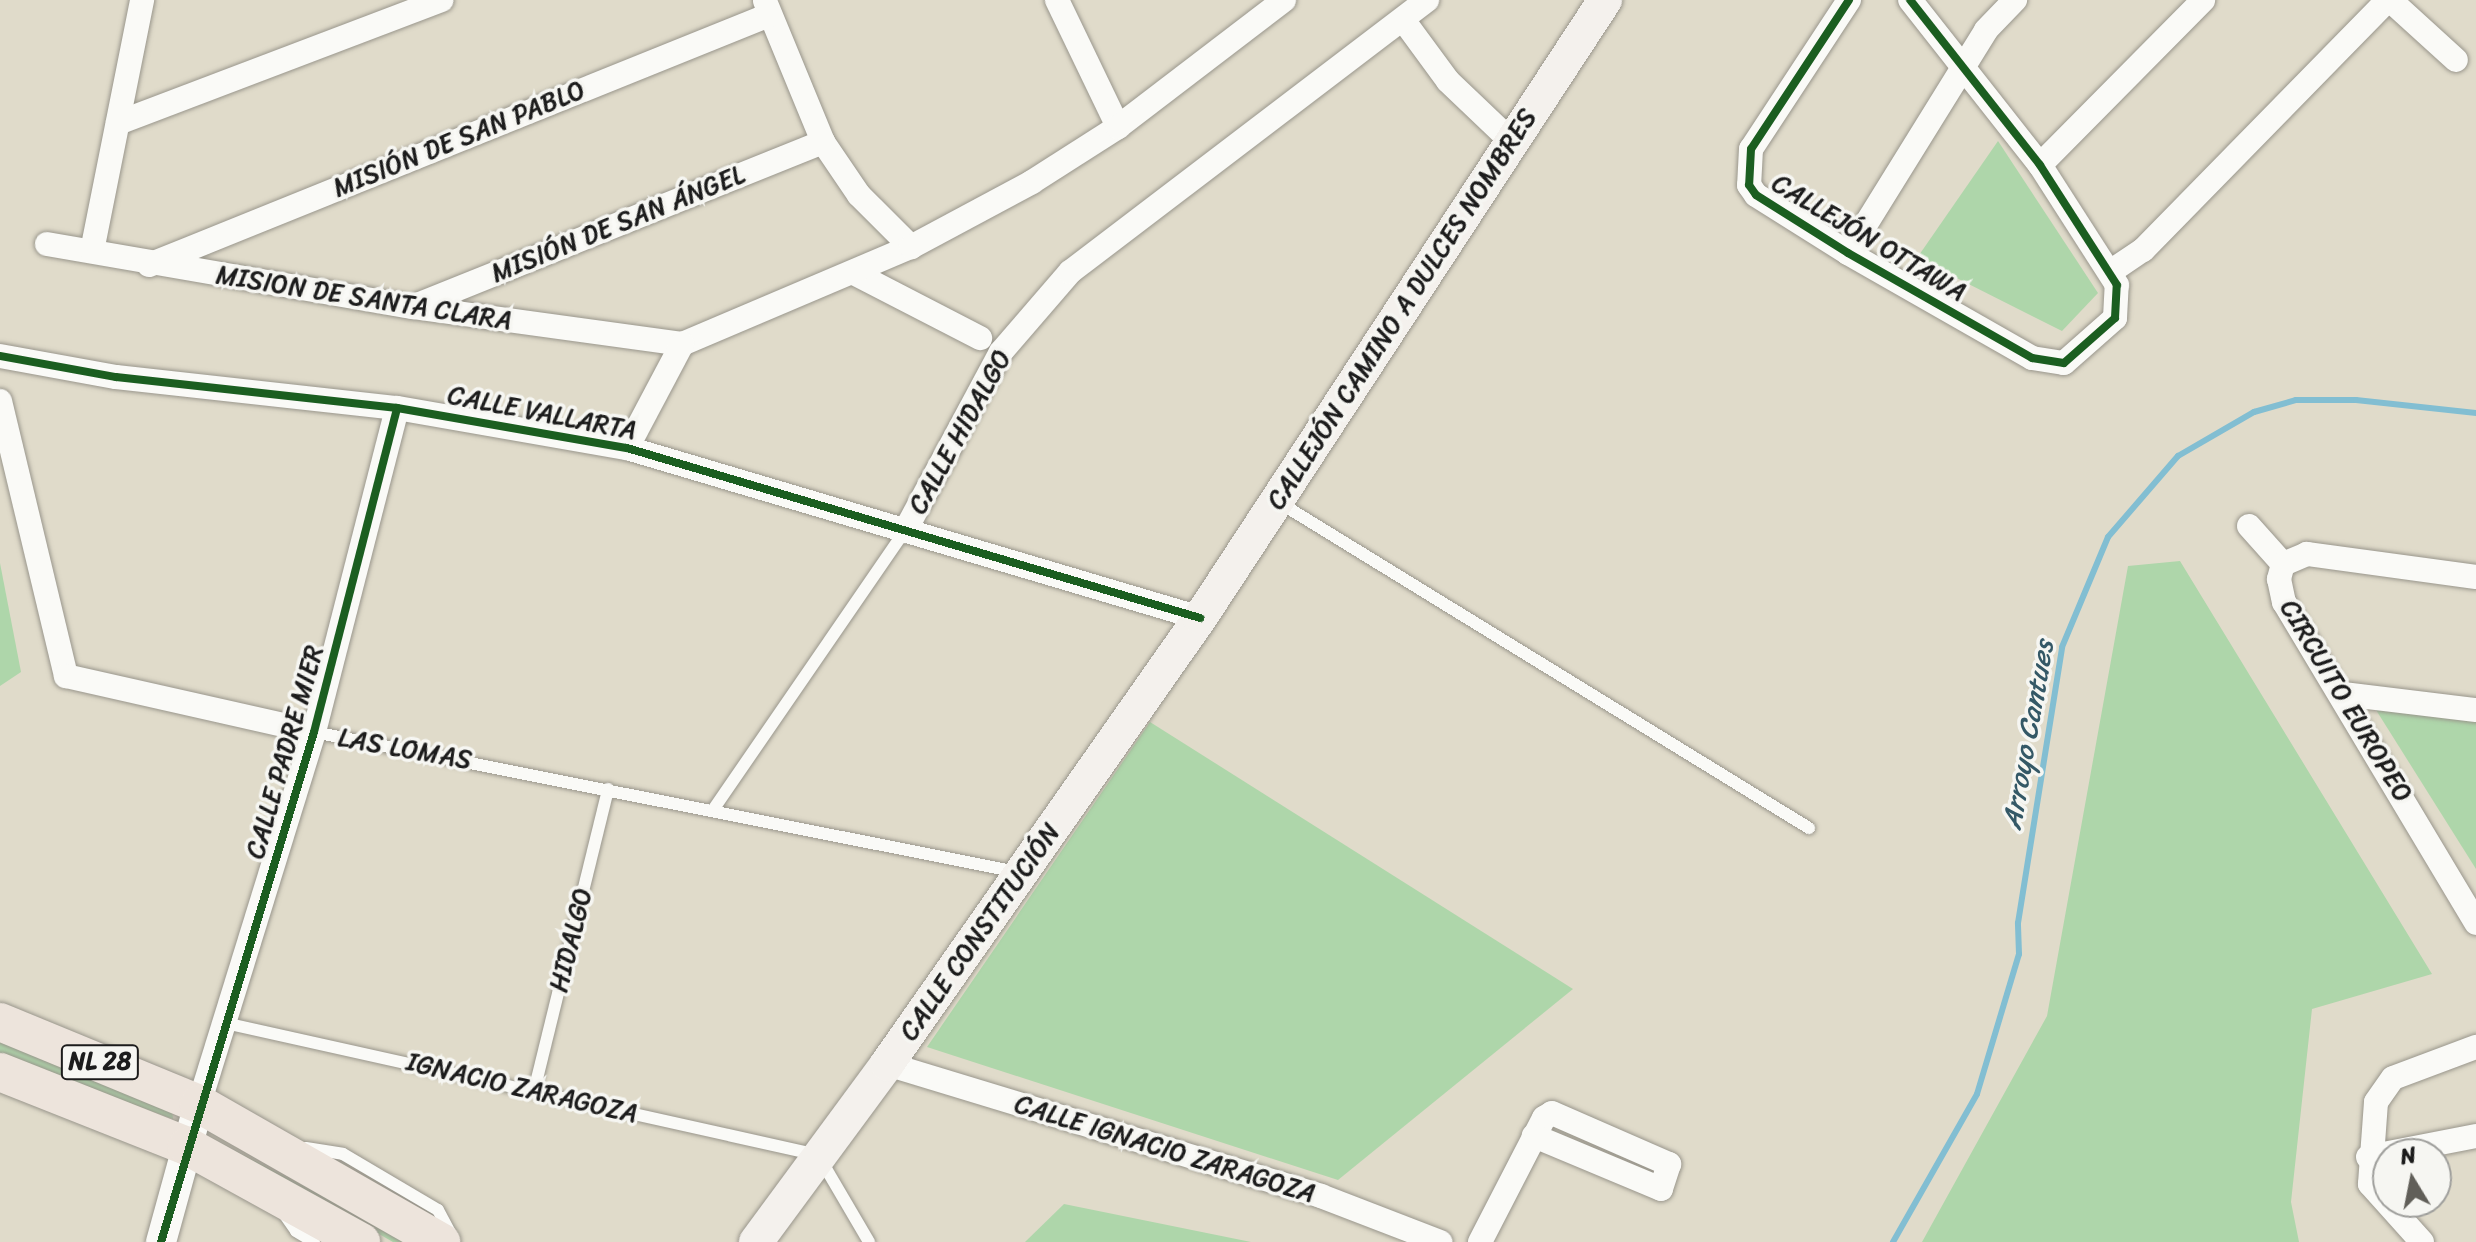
<!DOCTYPE html>
<meta charset="utf-8">
<style>
body{margin:0}
#map{position:relative;width:2476px;height:1242px;overflow:hidden;background:#e0dbca;font-family:Sriracha,sans-serif}
div>[style]{position:absolute}
.green>*{inset:0;background:#aed6aa}
.stream>*{height:6px;margin:-3px;padding:0 3px;transform-origin:3px;border-radius:3px;background:#82bed2}
.roads{filter:drop-shadow(0 0 2px #99968c) drop-shadow(0 0 2px #99968c)}
.service>*{height:12px;margin:-6px;padding:0 6px;transform-origin:6px;border-radius:6px;background:#fafaf7}
.minor>*{height:24px;margin:-12px;padding:0 12px;transform-origin:12px;border-radius:12px;background:#fafaf7}
.tertiary>*{height:30px;margin:-15px;padding:0 15px;transform-origin:15px;border-radius:15px;background:#fafaf7}
.secondary>*{height:34px;margin:-17px;padding:0 17px;transform-origin:17px;border-radius:17px;background:#f4f1ed}
.primary>*{height:38px;margin:-19px;padding:0 19px;transform-origin:19px;border-radius:19px;background:#ede4dc}
.cycleway>*{height:8px;margin:-4px;padding:0 4px;transform-origin:4px;border-radius:4px;background:#1b5e20}
span{translate:-50% -50%;white-space:nowrap;text-align:center;line-height:1.15;-webkit-text-stroke:7px #f6f6f2;paint-order:stroke}
.shield-label span{padding:2px 6px;background:#f6f6f2;border:2px solid;border-radius:6px;-webkit-text-stroke-width:0}
.shield-label{font-size:24px;color:#1c1c1c;font-weight:700}
.street-label{font-size:26px;color:#1c1c1c}
.water-label{font-size:28px;color:#345866;font-style:italic}
.north{position:absolute;left:2372px;top:1138px;width:80px;height:80px;box-sizing:border-box;background:#f6f6f2;border:2px solid #9f9f9c;border-radius:50%;rotate:350deg;font-size:22px;font-weight:700;line-height:32px;text-align:center;color:#1c1c1c}
.north::after{content:'';display:block;margin:auto;width:28px;height:36px;background:#615f59;clip-path:polygon(50% 0,100% 100%,50% 72%,0 100%)}
</style>
<div id="map">
<div class="green">
<div style="clip-path:polygon(1998px 141px,2098px 293px,2062px 331px,1917px 258px)"></div>
<div style="clip-path:polygon(2180px 561px,2432px 974px,2312px 1009px,2291px 1202px,2299px 1242px,1922px 1242px,2047px 1016px,2128px 566px)"></div>
<div style="clip-path:polygon(0 563px,21px 672px,0 686px)"></div>
<div style="clip-path:polygon(2371px 702px,2476px 716px,2476px 869px)"></div>
<div style="clip-path:polygon(1150px 722px,1573px 989px,1338px 1180px,927px 1047px)"></div>
<div style="clip-path:polygon(0 1041px,172px 1111px,173px 1119px,0 1056px)"></div>
<div style="clip-path:polygon(224px 1145px,326px 1198px,419px 1242px,393px 1242px)"></div>
<div style="clip-path:polygon(1064px 1204px,1251px 1242px,1025px 1242px)"></div>
</div>
<div class="stream">
<div style="left:1893px;top:1242px;width:170px;rotate:-60.4deg"></div>
<div style="left:1977px;top:1094px;width:146px;rotate:-73.3deg"></div>
<div style="left:2019px;top:954px;width:31px;rotate:-92deg"></div>
<div style="left:2018px;top:923px;width:279px;rotate:-80.9deg"></div>
<div style="left:2062px;top:647px;width:119px;rotate:-67.3deg"></div>
<div style="left:2108px;top:537px;width:107px;rotate:-49.2deg"></div>
<div style="left:2178px;top:456px;width:88px;rotate:-30.1deg"></div>
<div style="left:2254px;top:412px;width:44px;rotate:-15.9deg"></div>
<div style="left:2296px;top:400px;width:60px"></div>
<div style="left:2356px;top:400px;width:121px;rotate:6.2deg"></div>
</div>
<div class="roads">
<div class="service">
<div style="left:1280px;top:503px;width:621px;rotate:31.57deg"></div>
<div style="left:314px;top:732px;width:717px;rotate:11.26deg"></div>
<div style="left:713px;top:810px;width:339px;rotate:-55.5deg"></div>
<div style="left:225px;top:1023px;width:608px;rotate:12.55deg"></div>
<div style="left:818px;top:1155px;width:101px;rotate:59.6deg"></div>
<div style="left:534px;top:1091px;width:311px;rotate:-76.2deg"></div>
<div style="left:306px;top:1148px;width:37px;rotate:9deg"></div>
<div style="left:343px;top:1154px;width:110px;rotate:30.5deg"></div>
<div style="left:438px;top:1210px;width:30px;rotate:62deg"></div>
<div style="left:285px;top:1215px;width:19px;rotate:55deg"></div>
<div style="left:296px;top:1231px;width:21px;rotate:31deg"></div>
</div>
<div class="minor">
<div style="left:1057px;top:0;width:141px;rotate:64.3deg"></div>
<div style="left:1849px;top:0;width:178px;rotate:123.3deg"></div>
<div style="left:1751px;top:149px;width:36px;rotate:93deg"></div>
<div style="left:1749px;top:185px;width:12px;rotate:55deg"></div>
<div style="left:1756px;top:195px;width:109px;rotate:32.2deg"></div>
<div style="left:1848px;top:253px;width:212px;rotate:29.7deg"></div>
<div style="left:2032px;top:358px;width:32px;rotate:9deg"></div>
<div style="left:2064px;top:363px;width:68px;rotate:-41.4deg"></div>
<div style="left:2115px;top:318px;width:33px;rotate:-87deg"></div>
<div style="left:2117px;top:285px;width:143px;rotate:-122.7deg"></div>
<div style="left:2040px;top:165px;width:210px;rotate:-128.2deg"></div>
<div style="left:2390px;top:0;width:89px;rotate:42.3deg"></div>
<div style="left:765px;top:1px;width:152px;rotate:67.6deg"></div>
<div style="left:823px;top:142px;width:64px;rotate:55.8deg"></div>
<div style="left:859px;top:195px;width:74px;rotate:45deg"></div>
<div style="left:1404px;top:21px;width:74px;rotate:53.7deg"></div>
<div style="left:1448px;top:81px;width:87px;rotate:43.6deg"></div>
<div style="left:118px;top:123px;width:346px;rotate:-20.8deg"></div>
<div style="left:2040px;top:165px;width:232px;rotate:-45.3deg"></div>
<div style="left:47px;top:244px;width:371px;rotate:9.8deg"></div>
<div style="left:413px;top:307px;width:272px;rotate:7.8deg"></div>
<div style="left:92px;top:251px;width:256px;rotate:-78.7deg"></div>
<div style="left:1848px;top:253px;width:262px;rotate:-58.2deg"></div>
<div style="left:1986px;top:30px;width:42px;rotate:-46deg"></div>
<div style="left:149px;top:265px;width:669px;rotate:-21.96deg"></div>
<div style="left:2110px;top:272px;width:40px;rotate:-34deg"></div>
<div style="left:2143px;top:250px;width:350px;rotate:-45.6deg"></div>
<div style="left:854px;top:273px;width:142px;rotate:27.3deg"></div>
<div style="left:415px;top:306px;width:440px;rotate:-21.9deg"></div>
<div style="left:682px;top:344px;width:249px;rotate:-23deg"></div>
<div style="left:911px;top:247px;width:137px;rotate:-28.2deg"></div>
<div style="left:1032px;top:182px;width:102px;rotate:-32.6deg"></div>
<div style="left:1118px;top:127px;width:209px;rotate:-37.4deg"></div>
<div style="left:0;top:356px;width:118px;rotate:10.3deg"></div>
<div style="left:116px;top:377px;width:283px;rotate:6.3deg"></div>
<div style="left:397px;top:408px;width:233px;rotate:9.9deg"></div>
<div style="left:627px;top:448px;width:598px;rotate:16.52deg"></div>
<div style="left:0;top:401px;width:283px;rotate:76.5deg"></div>
<div style="left:66px;top:676px;width:254px;rotate:12.7deg"></div>
<div style="left:627px;top:448px;width:118px;rotate:-62.1deg"></div>
<div style="left:2249px;top:526px;width:51px;rotate:48.2deg"></div>
<div style="left:905px;top:531px;width:203px;rotate:-61.8deg"></div>
<div style="left:1001px;top:352px;width:106px;rotate:-49.2deg"></div>
<div style="left:1070px;top:272px;width:449px;rotate:-37.3deg"></div>
<div style="left:2476px;top:577px;width:171px;rotate:-172.2deg"></div>
<div style="left:2307px;top:554px;width:26px;rotate:157deg"></div>
<div style="left:2283px;top:564px;width:16px;rotate:105deg"></div>
<div style="left:2279px;top:579px;width:24px;rotate:78deg"></div>
<div style="left:2284px;top:602px;width:374px;rotate:59.1deg"></div>
<div style="left:2343px;top:694px;width:134px;rotate:6.9deg"></div>
<div style="left:887px;top:1064px;width:454px;rotate:16.9deg"></div>
<div style="left:1321px;top:1196px;width:128px;rotate:21.1deg"></div>
<div style="left:199px;top:1104px;width:389px;rotate:-72.8deg"></div>
<div style="left:314px;top:732px;width:334px;rotate:-75.6deg"></div>
<div style="left:2368px;top:1157px;width:110px;rotate:-11deg"></div>
<div style="left:1480px;top:1242px;width:140px;rotate:-62.7deg"></div>
<div style="left:1544px;top:1118px;width:9px;rotate:-32deg"></div>
<div style="left:1552px;top:1113px;width:128px;rotate:23.6deg"></div>
<div style="left:1669px;top:1164px;width:26px;rotate:108deg"></div>
<div style="left:1661px;top:1189px;width:138px;rotate:-157.3deg"></div>
<div style="left:2422px;top:1242px;width:78px;rotate:-131.9deg"></div>
<div style="left:2370px;top:1184px;width:82px;rotate:-85.8deg"></div>
<div style="left:2376px;top:1102px;width:29px;rotate:-55deg"></div>
<div style="left:2393px;top:1078px;width:89px;rotate:-20.5deg"></div>
</div>
<div class="tertiary">
<div style="left:161px;top:1242px;width:143px;rotate:-74.6deg"></div>
</div>
<div class="secondary">
<div style="left:756px;top:1242px;width:221px;rotate:-53.6deg"></div>
<div style="left:887px;top:1064px;width:545px;rotate:-54.94deg"></div>
<div style="left:1200px;top:618px;width:739px;rotate:-56.76deg"></div>
</div>
<div class="primary">
<div style="left:0;top:1022px;width:215px;rotate:22.4deg"></div>
<div style="left:199px;top:1104px;width:279px;rotate:29.7deg"></div>
<div style="left:0;top:1072px;width:201px;rotate:21.6deg"></div>
<div style="left:187px;top:1146px;width:199px;rotate:28.9deg"></div>
</div>
</div>
<div class="cycleway">
<div style="left:1849px;top:0;width:178px;rotate:123.3deg"></div>
<div style="left:1751px;top:149px;width:36px;rotate:93deg"></div>
<div style="left:1749px;top:185px;width:12px;rotate:55deg"></div>
<div style="left:1756px;top:195px;width:109px;rotate:32.2deg"></div>
<div style="left:1848px;top:253px;width:212px;rotate:29.7deg"></div>
<div style="left:2032px;top:358px;width:32px;rotate:9deg"></div>
<div style="left:2064px;top:363px;width:68px;rotate:-41.4deg"></div>
<div style="left:2115px;top:318px;width:33px;rotate:-87deg"></div>
<div style="left:2117px;top:285px;width:143px;rotate:-122.7deg"></div>
<div style="left:2040px;top:165px;width:210px;rotate:-128.2deg"></div>
<div style="left:0;top:356px;width:118px;rotate:10.3deg"></div>
<div style="left:116px;top:377px;width:283px;rotate:6.3deg"></div>
<div style="left:397px;top:408px;width:233px;rotate:9.9deg"></div>
<div style="left:627px;top:448px;width:598px;rotate:16.52deg"></div>
<div style="left:161px;top:1242px;width:532px;rotate:-73.3deg"></div>
<div style="left:314px;top:732px;width:334px;rotate:-75.6deg"></div>
</div>
<div class="shield-label">
<span style="left:100px;top:1062px">NL 28</span>
</div>
<div class="street-label">
<span style="left:459px;top:139px;rotate:-22deg">MISIÓN DE SAN PABLO</span>
<span style="left:618px;top:224px;rotate:-22deg">MISIÓN DE SAN ÁNGEL</span>
<span style="left:1869px;top:238px;rotate:31deg">CALLEJÓN OTTAWA</span>
<span style="left:364px;top:298px;rotate:9deg">MISION DE SANTA CLARA</span>
<span style="left:1402px;top:309px;rotate:-57deg">CALLEJÓN CAMINO A DULCES NOMBRES</span>
<span style="left:542px;top:413px;rotate:11deg">CALLE VALLARTA</span>
<span style="left:960px;top:432px;rotate:-61deg">CALLE HIDALGO</span>
<span style="left:2346px;top:701px;rotate:59deg">CIRCUITO EUROPEO</span>
<span style="left:405px;top:749px;rotate:10deg">LAS LOMAS</span>
<span style="left:285px;top:752px;rotate:-74deg">CALLE PADRE MIER</span>
<span style="left:980px;top:932px;rotate:-55deg">CALLE CONSTITUCIÓN</span>
<span style="left:571px;top:940px;rotate:-76deg">HIDALGO</span>
<span style="left:522px;top:1088px;rotate:13deg">IGNACIO ZARAGOZA</span>
<span style="left:1165px;top:1149px;rotate:17deg">CALLE IGNACIO ZARAGOZA</span>
</div>
<div class="water-label">
<span style="left:2028px;top:735px;rotate:-80deg">Arroyo Cantues</span>
</div>
<div class="north">N</div>
</div>
